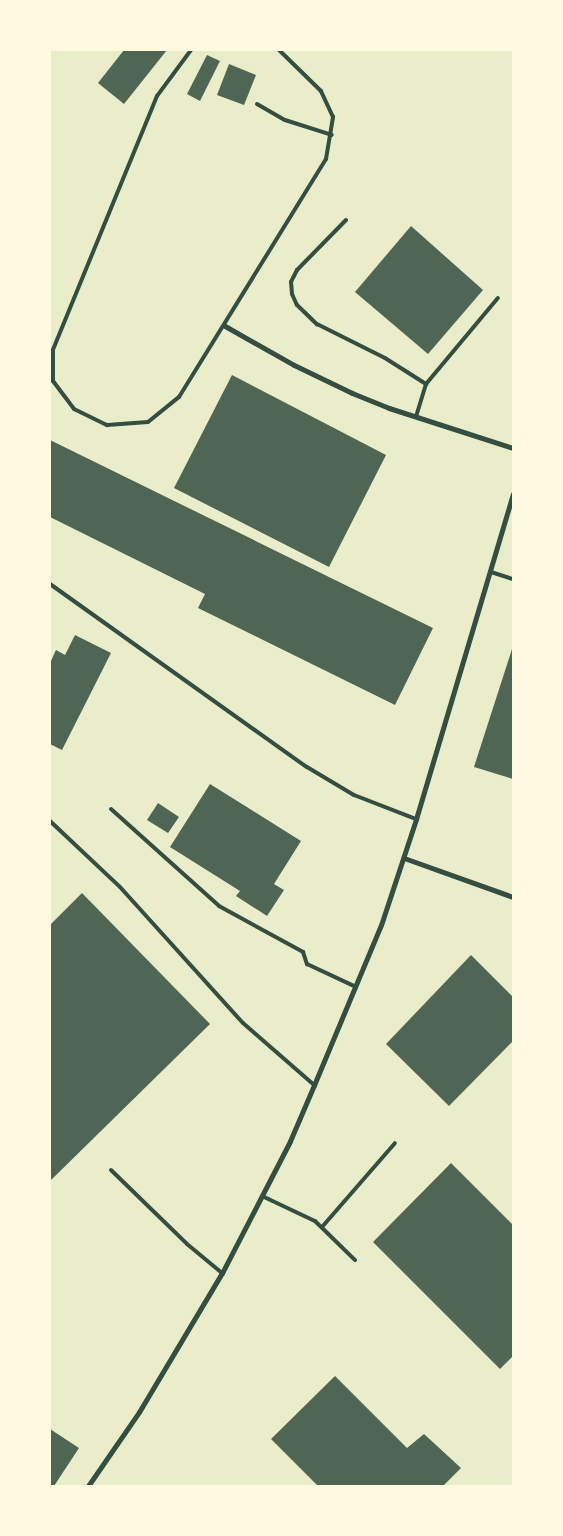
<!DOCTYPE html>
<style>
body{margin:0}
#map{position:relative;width:563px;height:1536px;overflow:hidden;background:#e9edc9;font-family:"Source Sans 3",sans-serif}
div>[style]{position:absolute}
.building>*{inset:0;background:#4f6655}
.service>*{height:4px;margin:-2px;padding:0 2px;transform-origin:2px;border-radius:2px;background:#344e41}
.minor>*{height:5px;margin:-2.5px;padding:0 2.5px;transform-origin:2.5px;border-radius:2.5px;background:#344e41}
span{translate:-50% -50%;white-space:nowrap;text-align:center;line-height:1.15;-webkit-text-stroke:5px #fefae0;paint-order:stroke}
.frame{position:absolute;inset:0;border:51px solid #fefae0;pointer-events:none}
</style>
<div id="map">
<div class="building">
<div style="clip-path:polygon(124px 50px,167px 50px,124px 104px,98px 83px)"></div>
<div style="clip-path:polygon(207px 55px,220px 61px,200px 101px,187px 94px)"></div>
<div style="clip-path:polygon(229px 64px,256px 75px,244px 105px,217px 95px)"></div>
<div style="clip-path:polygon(411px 226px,483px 290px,428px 354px,355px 292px)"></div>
<div style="clip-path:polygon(232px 375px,386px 455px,329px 567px,174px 488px)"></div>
<div style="clip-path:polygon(50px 440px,433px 628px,395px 705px,198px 608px,205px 594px,50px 517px)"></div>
<div style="clip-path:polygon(75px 635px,111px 653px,62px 750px,50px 744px,50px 663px,56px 650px,65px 655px)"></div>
<div style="clip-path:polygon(513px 646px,513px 779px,474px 767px)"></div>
<div style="clip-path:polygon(210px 784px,301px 841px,274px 884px,284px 890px,267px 916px,236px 896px,240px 891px,170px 847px)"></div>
<div style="clip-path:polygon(158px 803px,179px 817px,168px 833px,147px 820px)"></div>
<div style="clip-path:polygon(82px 893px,210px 1024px,50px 1181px,50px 925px)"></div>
<div style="clip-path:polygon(471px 955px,513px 997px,513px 1041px,449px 1106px,386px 1044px)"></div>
<div style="clip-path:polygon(451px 1163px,513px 1225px,513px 1356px,500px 1369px,373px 1242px)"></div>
<div style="clip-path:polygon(335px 1376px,407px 1448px,424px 1434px,461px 1468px,443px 1486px,318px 1486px,271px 1439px)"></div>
<div style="clip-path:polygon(50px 1429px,79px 1448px,54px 1486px,50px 1486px)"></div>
</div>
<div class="service">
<div style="left:191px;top:50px;width:57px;rotate:126.5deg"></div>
<div style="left:157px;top:96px;width:274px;rotate:112.3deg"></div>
<div style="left:53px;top:350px;width:31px;rotate:90deg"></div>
<div style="left:53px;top:381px;width:35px;rotate:53deg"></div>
<div style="left:74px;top:409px;width:37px;rotate:26deg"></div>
<div style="left:107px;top:425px;width:41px;rotate:-4.2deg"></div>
<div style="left:148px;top:422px;width:40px;rotate:-39deg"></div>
<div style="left:179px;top:397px;width:280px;rotate:-58.3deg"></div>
<div style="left:326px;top:159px;width:43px;rotate:-80.5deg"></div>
<div style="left:333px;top:117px;width:29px;rotate:-115deg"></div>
<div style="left:321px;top:91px;width:59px;rotate:-135.7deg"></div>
<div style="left:257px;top:104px;width:32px;rotate:30deg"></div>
<div style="left:285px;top:120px;width:49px;rotate:17.7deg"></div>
<div style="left:346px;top:220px;width:70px;rotate:134.4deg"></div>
<div style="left:297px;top:270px;width:13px;rotate:117deg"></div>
<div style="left:291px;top:282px;width:12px;rotate:85deg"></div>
<div style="left:292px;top:294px;width:12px;rotate:66deg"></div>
<div style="left:297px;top:305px;width:28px;rotate:44deg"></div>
<div style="left:317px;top:324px;width:76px;rotate:26.6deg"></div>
<div style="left:385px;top:358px;width:49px;rotate:32.4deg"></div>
<div style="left:426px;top:384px;width:34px;rotate:107deg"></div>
<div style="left:426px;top:384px;width:112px;rotate:-50.1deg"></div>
<div style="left:491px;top:572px;width:23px;rotate:18deg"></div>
<div style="left:50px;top:584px;width:315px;rotate:35.5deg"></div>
<div style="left:307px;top:767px;width:55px;rotate:30.8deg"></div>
<div style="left:354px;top:795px;width:66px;rotate:21.2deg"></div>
<div style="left:111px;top:809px;width:145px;rotate:41.9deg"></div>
<div style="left:219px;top:906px;width:96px;rotate:28.7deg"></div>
<div style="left:303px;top:952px;width:13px;rotate:72deg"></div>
<div style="left:307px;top:964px;width:54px;rotate:25.1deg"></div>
<div style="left:50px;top:821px;width:96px;rotate:43.3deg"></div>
<div style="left:120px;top:887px;width:183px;rotate:47.9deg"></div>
<div style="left:243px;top:1023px;width:94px;rotate:41.1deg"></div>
<div style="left:111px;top:1170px;width:106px;rotate:44.2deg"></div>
<div style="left:187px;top:1244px;width:45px;rotate:39.6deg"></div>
<div style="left:262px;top:1196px;width:59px;rotate:25.3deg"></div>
<div style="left:315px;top:1221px;width:56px;rotate:44.3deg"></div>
<div style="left:322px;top:1227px;width:111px;rotate:-49deg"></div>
</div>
<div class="minor">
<div style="left:225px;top:326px;width:79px;rotate:29.5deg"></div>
<div style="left:294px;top:365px;width:64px;rotate:25.8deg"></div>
<div style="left:352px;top:393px;width:40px;rotate:22deg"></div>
<div style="left:389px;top:408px;width:130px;rotate:17.9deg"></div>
<div style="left:404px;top:858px;width:116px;rotate:19.7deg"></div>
<div style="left:88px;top:1486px;width:90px;rotate:-55.4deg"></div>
<div style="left:139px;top:1412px;width:162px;rotate:-59.2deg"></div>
<div style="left:222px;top:1273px;width:148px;rotate:-62.7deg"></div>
<div style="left:290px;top:1141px;width:61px;rotate:-66.8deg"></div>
<div style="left:314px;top:1085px;width:173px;rotate:-67.3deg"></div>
<div style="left:381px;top:925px;width:112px;rotate:-71.7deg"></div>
<div style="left:416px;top:819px;width:339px;rotate:-73.4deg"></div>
</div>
<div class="frame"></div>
</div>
